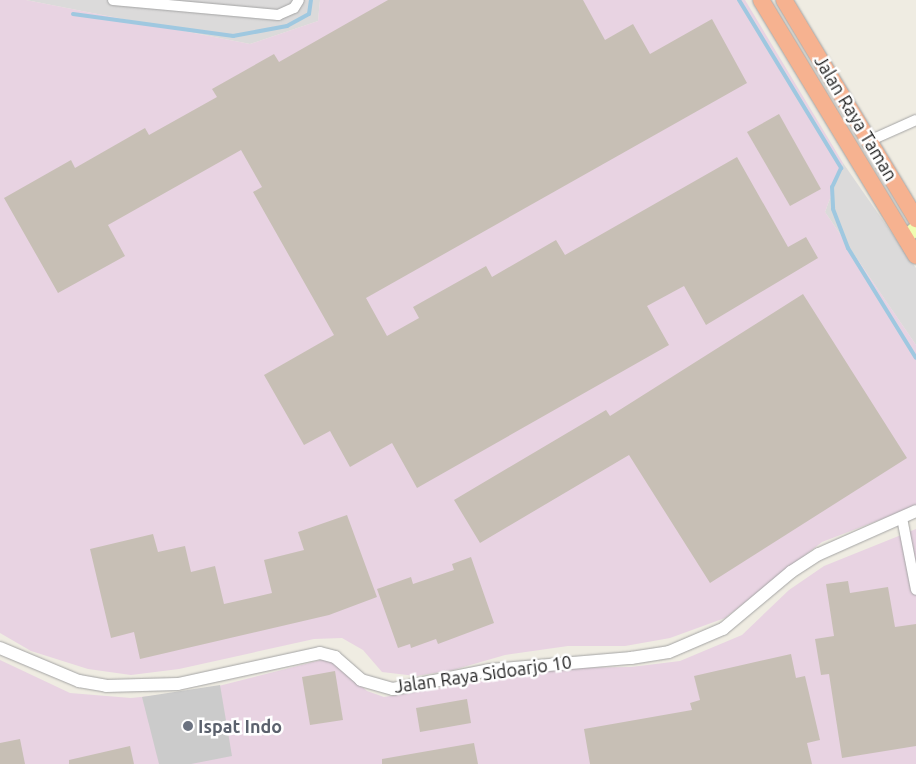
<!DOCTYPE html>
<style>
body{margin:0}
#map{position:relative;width:916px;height:764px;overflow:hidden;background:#efece2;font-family:Ubuntu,sans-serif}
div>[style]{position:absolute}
.residential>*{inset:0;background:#dbdada}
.industrial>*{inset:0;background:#e8d3e2}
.religious>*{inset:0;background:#cbcbcb}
.stream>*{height:4px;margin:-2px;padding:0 2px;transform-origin:2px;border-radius:2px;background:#9fc8e0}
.building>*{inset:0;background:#c7bfb5}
.roads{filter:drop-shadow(0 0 1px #a4a4a4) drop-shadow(0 0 1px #a4a4a4)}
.minor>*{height:10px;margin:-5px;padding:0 5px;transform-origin:5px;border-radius:5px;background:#fff}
.tertiary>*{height:12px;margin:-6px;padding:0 6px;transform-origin:6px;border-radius:6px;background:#fff}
.secondary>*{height:14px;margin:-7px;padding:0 7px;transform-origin:7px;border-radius:7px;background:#effdb1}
.trunk>*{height:16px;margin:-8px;padding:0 8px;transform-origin:8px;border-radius:8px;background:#f6b290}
.dots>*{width:14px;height:14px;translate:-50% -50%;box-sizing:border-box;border:2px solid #fff;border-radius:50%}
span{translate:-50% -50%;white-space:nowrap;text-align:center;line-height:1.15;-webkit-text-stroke:5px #fff;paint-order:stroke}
.street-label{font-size:18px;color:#1d1d1d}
.worship-label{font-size:18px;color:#5b616d;font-weight:700}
.left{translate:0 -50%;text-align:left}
</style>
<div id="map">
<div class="residential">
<div style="clip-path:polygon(26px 0,320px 0,318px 21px,250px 44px)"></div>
<div style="clip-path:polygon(843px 163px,916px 268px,916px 345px,825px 212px)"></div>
</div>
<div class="industrial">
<div style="clip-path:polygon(0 0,26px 0,250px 44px,318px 21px,320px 0,745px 0,843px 163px,825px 212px,916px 345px,916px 506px,822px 542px,725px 618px,670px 638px,625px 646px,568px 646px,505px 655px,453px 670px,416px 676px,382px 672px,363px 650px,342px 638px,314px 639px,179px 669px,131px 675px,88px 669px,31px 651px,0 633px)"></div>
<div style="clip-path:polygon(916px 529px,916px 764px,0 764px,0 660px,70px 693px,131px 698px,199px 691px,325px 659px,337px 664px,367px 691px,384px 697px,560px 668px,631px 667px,680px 661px,742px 635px,789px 590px,824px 566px)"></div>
</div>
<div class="religious">
<div style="clip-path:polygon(220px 685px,232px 756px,191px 764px,159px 764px,142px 697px)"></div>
</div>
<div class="stream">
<div style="left:739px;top:0;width:197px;rotate:58.7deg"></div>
<div style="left:841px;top:168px;width:21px;rotate:115deg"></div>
<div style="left:832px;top:187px;width:22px;rotate:87deg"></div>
<div style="left:833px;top:209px;width:42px;rotate:69deg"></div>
<div style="left:848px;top:248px;width:129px;rotate:58.3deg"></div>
<div style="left:73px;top:14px;width:162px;rotate:7.8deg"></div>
<div style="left:233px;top:36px;width:55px;rotate:-10.5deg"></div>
<div style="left:287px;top:26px;width:25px;rotate:-29deg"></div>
<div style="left:309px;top:14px;width:14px;rotate:-82deg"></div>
</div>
<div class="building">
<div style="clip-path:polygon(388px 0,583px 0,605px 40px,633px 24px,650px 54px,712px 19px,747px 83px,366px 298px,387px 336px,419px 318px,413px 307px,486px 266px,492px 277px,556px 240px,565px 255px,737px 157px,788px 247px,806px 237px,818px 258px,706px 325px,684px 286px,647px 306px,669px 345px,417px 488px,392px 443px,350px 467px,330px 431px,304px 445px,264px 375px,334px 335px,253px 192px,262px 187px,241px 150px,108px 225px,125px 256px,58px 293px,4px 198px,71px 160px,75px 168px,145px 128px,149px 135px,217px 97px,212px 89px,274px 54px,279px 62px)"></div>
<div style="clip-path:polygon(779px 114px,821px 189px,790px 206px,747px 132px)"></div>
<div style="clip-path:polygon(803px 294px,907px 458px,710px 583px,629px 455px,480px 543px,454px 500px,606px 410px,610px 416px)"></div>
<div style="clip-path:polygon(347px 515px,377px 597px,329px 615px,140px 659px,134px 632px,111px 638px,90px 549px,153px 534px,158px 552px,185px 546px,191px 572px,215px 566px,224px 604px,272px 593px,264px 560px,304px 550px,298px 532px)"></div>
<div style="clip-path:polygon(471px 557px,494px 623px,438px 644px,436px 639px,411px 648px,410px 644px,398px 648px,377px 589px,411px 577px,413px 584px,454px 570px,452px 564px)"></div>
<div style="clip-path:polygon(848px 581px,850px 593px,888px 587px,895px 627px,916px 624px,916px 746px,842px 758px,829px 674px,821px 675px,815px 639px,834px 636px,826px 584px)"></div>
<div style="clip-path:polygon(791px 654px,796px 678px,805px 676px,820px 740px,807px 743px,812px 764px,590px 764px,584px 729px,692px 710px,690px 703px,700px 700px,694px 676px)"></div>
<div style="clip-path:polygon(335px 671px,343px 720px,310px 725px,302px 677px)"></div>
<div style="clip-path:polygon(467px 699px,471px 723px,420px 732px,416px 708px)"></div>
<div style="clip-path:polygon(20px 739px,25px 764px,0 764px,0 743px)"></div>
<div style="clip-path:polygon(474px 743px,478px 764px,382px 764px,382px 759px)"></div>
<div style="clip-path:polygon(130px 746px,134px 764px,69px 764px,69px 760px)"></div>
</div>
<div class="roads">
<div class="minor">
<div style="left:113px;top:0;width:166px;rotate:5.2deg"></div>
<div style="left:278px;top:15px;width:17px;rotate:-24deg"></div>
<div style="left:294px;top:8px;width:9px;rotate:-58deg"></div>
<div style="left:869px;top:141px;width:51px;rotate:-24.1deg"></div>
<div style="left:902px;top:518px;width:73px;rotate:79deg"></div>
</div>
<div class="tertiary">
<div style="left:0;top:648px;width:86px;rotate:22.7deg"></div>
<div style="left:79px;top:681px;width:27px;rotate:10deg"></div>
<div style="left:106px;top:686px;width:72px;rotate:-1.6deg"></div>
<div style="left:178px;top:684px;width:145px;rotate:-12.3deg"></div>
<div style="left:320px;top:653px;width:16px;rotate:15deg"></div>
<div style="left:335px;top:657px;width:35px;rotate:41deg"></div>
<div style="left:361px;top:680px;width:33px;rotate:16deg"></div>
<div style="left:393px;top:689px;width:99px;rotate:-11.1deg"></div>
<div style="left:490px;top:670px;width:142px;rotate:-4.9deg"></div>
<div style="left:631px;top:658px;width:38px;rotate:-9deg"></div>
<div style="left:669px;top:652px;width:59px;rotate:-23.1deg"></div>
<div style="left:723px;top:629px;width:89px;rotate:-40deg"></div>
<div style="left:791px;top:572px;width:33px;rotate:-33deg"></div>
<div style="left:819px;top:554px;width:106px;rotate:-23.9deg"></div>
</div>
<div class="secondary">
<div style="left:905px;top:238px;width:15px;rotate:-42deg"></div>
</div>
<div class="trunk">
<div style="left:761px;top:0;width:299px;rotate:58.8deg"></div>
<div style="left:784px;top:0;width:256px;rotate:58.9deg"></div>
</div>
</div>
<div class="dots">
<div style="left:188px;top:726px;background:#6b7280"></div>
</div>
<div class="street-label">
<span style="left:856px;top:118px;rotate:59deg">Jalan Raya Taman</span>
<span style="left:483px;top:674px;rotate:-8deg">Jalan Raya Sidoarjo 10</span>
</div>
<div class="worship-label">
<span class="left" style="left:198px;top:726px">Ispat Indo</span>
</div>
</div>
